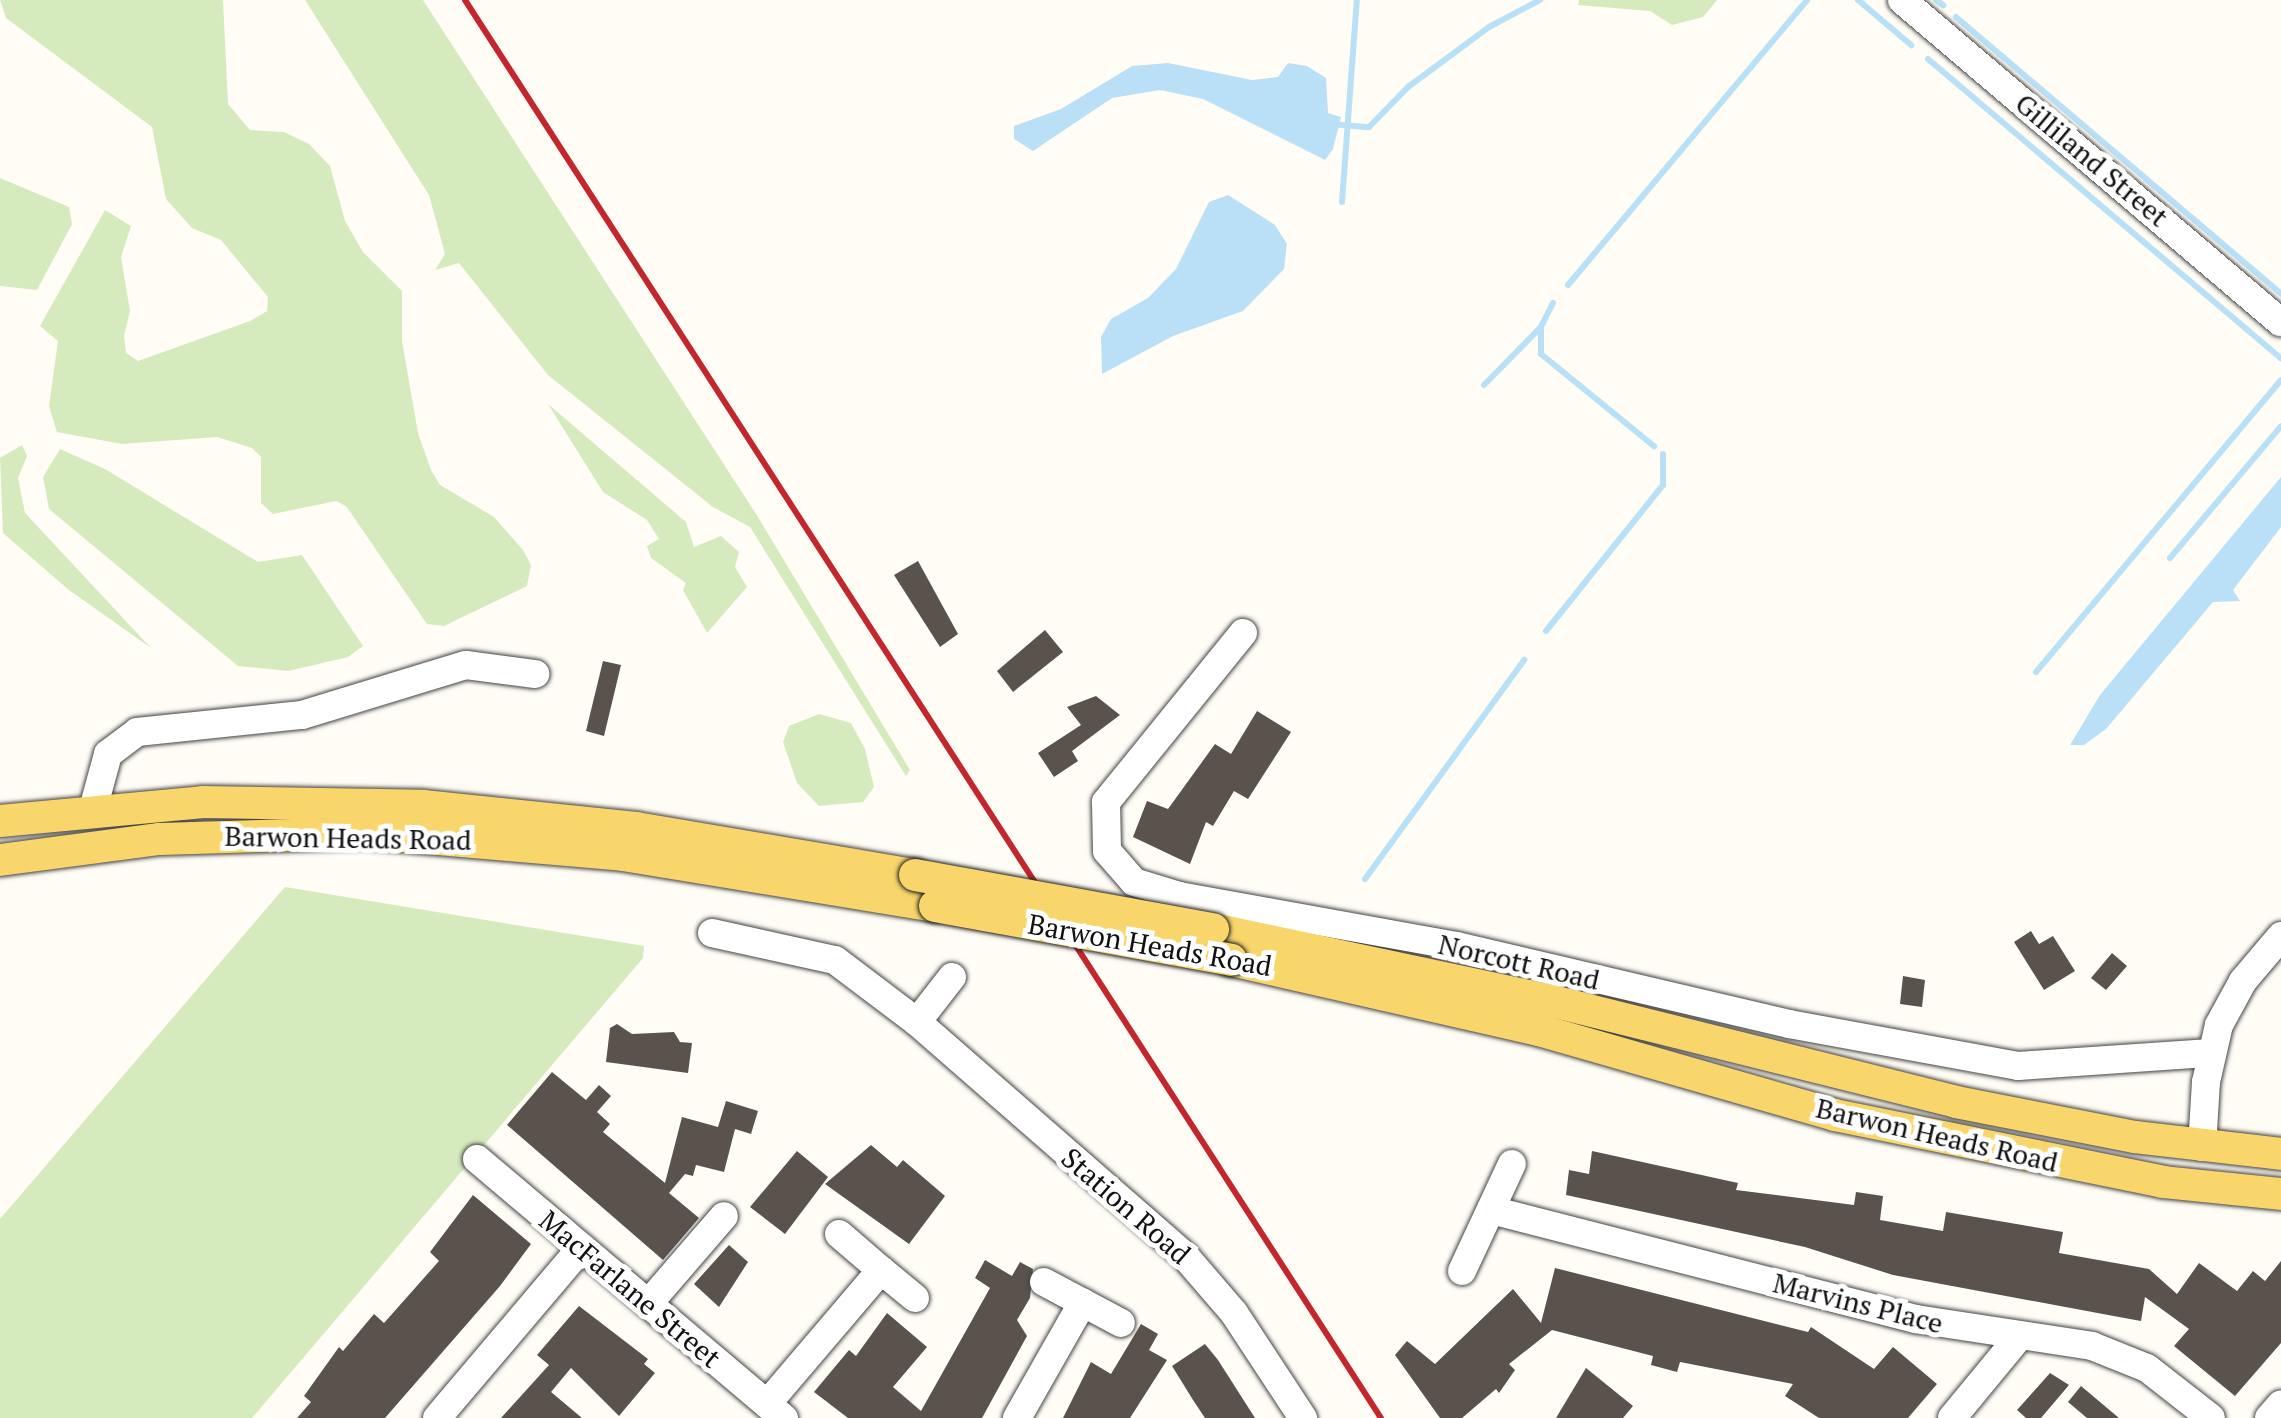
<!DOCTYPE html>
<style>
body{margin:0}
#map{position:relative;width:2281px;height:1418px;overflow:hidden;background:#fffdf5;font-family:"PT Serif",serif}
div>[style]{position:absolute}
.green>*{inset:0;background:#d5ebbd}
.water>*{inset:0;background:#b9e0f7}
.stream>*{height:6px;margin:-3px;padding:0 3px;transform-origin:3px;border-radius:3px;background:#b9e0f7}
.building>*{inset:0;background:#5a524d}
.roads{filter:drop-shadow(0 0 2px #444) drop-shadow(0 0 2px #444)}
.minor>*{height:28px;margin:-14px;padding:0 14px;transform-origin:14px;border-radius:14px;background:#fff}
.major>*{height:32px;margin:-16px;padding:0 16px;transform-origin:16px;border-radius:16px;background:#f9d66b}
.rail>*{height:6px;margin:-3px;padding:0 3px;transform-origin:3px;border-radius:3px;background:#c4262e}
.bridges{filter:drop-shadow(0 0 2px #222) drop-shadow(0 0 2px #222)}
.major-bridge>*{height:32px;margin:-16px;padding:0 16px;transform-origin:16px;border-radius:16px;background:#f9d66b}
span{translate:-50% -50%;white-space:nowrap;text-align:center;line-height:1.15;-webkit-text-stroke:10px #fff;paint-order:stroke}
.street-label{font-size:28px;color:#111}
</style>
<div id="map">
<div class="green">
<div style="clip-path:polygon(0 0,223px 0,228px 104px,250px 130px,284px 132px,309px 144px,330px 166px,345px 221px,363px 252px,402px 291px,402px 341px,418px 433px,431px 470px,440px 485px,494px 517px,523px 550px,531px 565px,527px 586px,444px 626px,427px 624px,346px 506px,336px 501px,273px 514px,261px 503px,261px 457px,252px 448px,217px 437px,122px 444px,57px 432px,49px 406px,58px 341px,40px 326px,105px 210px,131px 226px,121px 257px,130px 311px,124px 336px,126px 353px,138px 361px,250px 321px,267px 311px,268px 297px,221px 240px,192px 228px,166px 199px,152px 127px,6px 18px)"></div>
<div style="clip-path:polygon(305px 0,423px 0,758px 517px,910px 770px,906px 776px,750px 527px,713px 507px,548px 375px,459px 263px,435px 270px,445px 254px,429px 195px)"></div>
<div style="clip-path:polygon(1579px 0,1717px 0,1703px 17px,1672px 25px,1650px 11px,1578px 5px)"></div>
<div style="clip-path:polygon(0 178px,69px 207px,72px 224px,37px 290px,0 286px)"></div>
<div style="clip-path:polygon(548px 404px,686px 522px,694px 547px,721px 536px,739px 552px,735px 567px,747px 587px,707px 633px,683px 590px,686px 583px,651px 558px,647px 546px,659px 539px,647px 520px,603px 492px)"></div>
<div style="clip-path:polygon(22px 445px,27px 456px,18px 478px,25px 513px,151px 648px,69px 590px,3px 533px,0 458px)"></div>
<div style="clip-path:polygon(60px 449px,105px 469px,258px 562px,302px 555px,363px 646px,348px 657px,288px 671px,238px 666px,49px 509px,43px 477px)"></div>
<div style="clip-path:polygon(819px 714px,851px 723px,865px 749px,874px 787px,863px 802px,819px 806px,797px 783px,783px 742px,789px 726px)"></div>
<div style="clip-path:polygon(285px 887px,644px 946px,643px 958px,252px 1418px,0 1418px,0 1219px)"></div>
</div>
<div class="water">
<div style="clip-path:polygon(1168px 63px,1252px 80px,1278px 77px,1288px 63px,1307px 66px,1326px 78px,1328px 113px,1341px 117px,1333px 149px,1325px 160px,1203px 99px,1160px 90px,1112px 98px,1033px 151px,1014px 139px,1014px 126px,1061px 109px,1132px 66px)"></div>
<div style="clip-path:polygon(1228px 195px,1275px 225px,1287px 244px,1284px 269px,1243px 311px,1173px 336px,1102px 374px,1101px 337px,1111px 319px,1148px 298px,1176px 269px,1209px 202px)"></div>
<div style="clip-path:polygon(2281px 477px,2281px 527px,2233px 590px,2240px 601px,2213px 602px,2106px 729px,2084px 745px,2070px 745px,2100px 695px)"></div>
</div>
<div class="stream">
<div style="left:1858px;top:0;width:70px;rotate:40.3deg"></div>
<div style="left:1936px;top:0;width:9px;rotate:36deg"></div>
<div style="left:1956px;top:17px;width:427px;rotate:40.4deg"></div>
<div style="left:1928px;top:59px;width:463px;rotate:40.3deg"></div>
<div style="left:1331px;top:124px;width:38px;rotate:5deg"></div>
<div style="left:1369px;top:127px;width:56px;rotate:-45.7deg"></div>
<div style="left:1408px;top:87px;width:101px;rotate:-36.5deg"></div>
<div style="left:1489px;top:27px;width:58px;rotate:-27.9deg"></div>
<div style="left:1342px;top:202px;width:203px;rotate:-85.8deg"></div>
<div style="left:1568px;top:285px;width:372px;rotate:-50deg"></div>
<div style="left:1553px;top:303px;width:27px;rotate:117deg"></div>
<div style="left:1541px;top:327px;width:27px;rotate:90deg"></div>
<div style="left:1541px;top:354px;width:146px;rotate:39.2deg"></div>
<div style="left:1484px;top:385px;width:81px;rotate:-45.5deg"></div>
<div style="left:2170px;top:558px;width:172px;rotate:-49.9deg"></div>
<div style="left:1546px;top:631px;width:187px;rotate:-51.3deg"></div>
<div style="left:1663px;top:485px;width:31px;rotate:-90deg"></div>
<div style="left:2036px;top:672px;width:381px;rotate:-50deg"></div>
<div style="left:1365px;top:879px;width:271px;rotate:-54deg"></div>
</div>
<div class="building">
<div style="clip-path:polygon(918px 561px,958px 634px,940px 647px,894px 575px)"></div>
<div style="clip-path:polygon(1045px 630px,1063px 652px,1013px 692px,997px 671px)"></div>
<div style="clip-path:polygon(603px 661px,621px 665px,604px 736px,586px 731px)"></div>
<div style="clip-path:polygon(1096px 696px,1120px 715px,1072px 751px,1078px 761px,1054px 777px,1038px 753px,1081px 725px,1067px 707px)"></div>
<div style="clip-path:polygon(1257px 711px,1291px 732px,1248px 799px,1234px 791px,1213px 826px,1206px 822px,1190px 864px,1133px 837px,1147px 801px,1168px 809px,1215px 744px,1231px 754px)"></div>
<div style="clip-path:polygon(2031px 931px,2039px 944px,2053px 936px,2075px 971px,2044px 990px,2014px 942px)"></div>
<div style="clip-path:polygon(2112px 953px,2127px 966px,2106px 990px,2091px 978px)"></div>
<div style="clip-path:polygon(1903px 976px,1925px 980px,1922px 1007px,1900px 1004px)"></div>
<div style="clip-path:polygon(617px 1024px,632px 1034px,674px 1032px,680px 1042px,692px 1043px,688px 1073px,606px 1062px,610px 1028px)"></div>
<div style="clip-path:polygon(552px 1072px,586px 1100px,599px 1085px,611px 1096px,597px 1112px,610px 1124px,603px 1132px,665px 1183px,682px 1117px,718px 1127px,726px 1101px,758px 1111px,751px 1134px,735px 1129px,724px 1172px,696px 1165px,693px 1176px,685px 1174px,669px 1193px,699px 1218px,663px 1260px,507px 1125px)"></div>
<div style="clip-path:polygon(871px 1145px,897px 1167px,903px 1160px,945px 1196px,909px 1244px,825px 1184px)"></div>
<div style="clip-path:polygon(797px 1151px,828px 1177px,785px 1234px,750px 1207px)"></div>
<div style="clip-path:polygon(1592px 1151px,1738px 1183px,1736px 1190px,1854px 1205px,1856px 1192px,1883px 1196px,1880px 1220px,1943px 1231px,1946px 1212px,2063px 1232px,2059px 1253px,2149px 1269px,2177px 1294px,2199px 1263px,2237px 1291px,2253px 1271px,2265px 1281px,2281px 1261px,2281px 1343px,2235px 1396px,2174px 1346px,2189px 1329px,2145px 1297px,2141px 1321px,2119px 1317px,1893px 1275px,1805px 1247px,1566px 1195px,1569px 1170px,1589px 1174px)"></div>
<div style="clip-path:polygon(473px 1195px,531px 1244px,500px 1286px,385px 1418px,297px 1418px,311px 1402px,304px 1396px,339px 1347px,343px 1351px,374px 1314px,384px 1323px,439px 1261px,430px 1252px)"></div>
<div style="clip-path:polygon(729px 1245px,748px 1262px,719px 1307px,694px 1284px)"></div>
<div style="clip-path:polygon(985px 1260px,1012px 1276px,1020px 1262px,1033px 1269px,1030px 1298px,1017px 1320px,1027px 1336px,982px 1418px,848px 1418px,814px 1392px,849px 1350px,856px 1356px,887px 1313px,927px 1347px,893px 1387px,921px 1411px,990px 1288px,975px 1278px)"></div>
<div style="clip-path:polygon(1555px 1268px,1808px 1332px,1811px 1327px,1874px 1369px,1893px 1347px,1937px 1384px,1908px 1418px,1819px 1418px,1785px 1396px,1793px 1384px,1680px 1362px,1677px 1372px,1651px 1365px,1653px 1356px,1552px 1330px,1509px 1364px,1515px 1370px,1499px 1393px,1496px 1389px,1462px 1418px,1440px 1418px,1395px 1355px,1407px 1341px,1435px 1364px,1513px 1289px,1541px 1323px)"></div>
<div style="clip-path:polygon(579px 1306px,648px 1359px,644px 1364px,655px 1373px,619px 1416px,571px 1368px,551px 1392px,582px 1418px,501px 1418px,549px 1365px,537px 1355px)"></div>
<div style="clip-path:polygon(1141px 1324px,1158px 1334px,1149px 1350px,1167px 1360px,1130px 1418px,1063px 1418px,1091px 1362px,1111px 1374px)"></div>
<div style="clip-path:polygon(1205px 1344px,1218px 1360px,1255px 1418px,1205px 1418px,1193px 1400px,1172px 1366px)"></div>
<div style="clip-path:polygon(1586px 1368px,1633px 1406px,1623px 1418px,1556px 1418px)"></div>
<div style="clip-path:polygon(2050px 1373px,2069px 1385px,2041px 1418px,2026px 1418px,2017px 1410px)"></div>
<div style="clip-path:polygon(2081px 1386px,2119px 1418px,2087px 1418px,2068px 1402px)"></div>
</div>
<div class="roads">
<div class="minor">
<div style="left:1902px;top:0;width:497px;rotate:40.4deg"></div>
<div style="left:1243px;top:633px;width:218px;rotate:129deg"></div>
<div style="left:1106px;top:802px;width:49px;rotate:88.8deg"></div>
<div style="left:1107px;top:851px;width:41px;rotate:48.9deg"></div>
<div style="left:1134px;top:882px;width:47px;rotate:17.3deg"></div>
<div style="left:1179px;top:896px;width:282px;rotate:10.2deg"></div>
<div style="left:1457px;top:946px;width:341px;rotate:13.2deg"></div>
<div style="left:1789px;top:1024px;width:233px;rotate:10.4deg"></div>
<div style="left:2018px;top:1066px;width:193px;rotate:-3.9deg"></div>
<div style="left:93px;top:809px;width:57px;rotate:-74.7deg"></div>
<div style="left:108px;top:754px;width:36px;rotate:-37deg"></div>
<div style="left:137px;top:732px;width:166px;rotate:-5.9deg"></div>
<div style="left:302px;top:715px;width:171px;rotate:-17deg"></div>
<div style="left:466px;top:665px;width:70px;rotate:7.4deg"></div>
<div style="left:712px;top:933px;width:126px;rotate:12.4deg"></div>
<div style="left:835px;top:960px;width:103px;rotate:37.1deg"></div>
<div style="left:952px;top:977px;width:57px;rotate:127.9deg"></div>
<div style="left:917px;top:1022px;width:356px;rotate:41.1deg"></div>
<div style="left:1185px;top:1256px;width:75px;rotate:49.3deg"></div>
<div style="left:1234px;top:1313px;width:126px;rotate:56.7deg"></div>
<div style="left:2202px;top:1147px;width:65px;rotate:-86.5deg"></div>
<div style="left:2206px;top:1082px;width:58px;rotate:-77.2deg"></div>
<div style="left:2219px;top:1025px;width:50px;rotate:-61.4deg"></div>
<div style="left:2243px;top:981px;width:59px;rotate:-49.8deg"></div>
<div style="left:477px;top:1159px;width:402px;rotate:40.2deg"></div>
<div style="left:1491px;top:1210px;width:439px;rotate:14.4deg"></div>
<div style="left:1916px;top:1319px;width:178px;rotate:8.7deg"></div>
<div style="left:2092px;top:1346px;width:59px;rotate:21.8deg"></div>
<div style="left:2147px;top:1368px;width:81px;rotate:38deg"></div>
<div style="left:839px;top:1234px;width:55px;rotate:40.6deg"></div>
<div style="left:1462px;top:1271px;width:118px;rotate:-65deg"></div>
<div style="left:1044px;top:1282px;width:87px;rotate:28deg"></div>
<div style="left:648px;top:1304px;width:116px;rotate:-49.2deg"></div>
<div style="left:767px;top:1404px;width:176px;rotate:-49.6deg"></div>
<div style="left:881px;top:1270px;width:44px;rotate:39.5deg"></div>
<div style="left:437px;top:1418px;width:223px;rotate:-49.7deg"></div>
<div style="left:1017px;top:1418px;width:133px;rotate:-60.4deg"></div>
<div style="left:1952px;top:1418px;width:104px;rotate:-50.5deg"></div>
<div style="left:2269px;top:1418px;width:18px;rotate:-49deg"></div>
</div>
<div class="major">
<div style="left:0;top:821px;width:204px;rotate:-5.3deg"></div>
<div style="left:203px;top:802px;width:220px;rotate:1deg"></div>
<div style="left:423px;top:806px;width:214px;rotate:5.9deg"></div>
<div style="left:636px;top:828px;width:283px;rotate:9.6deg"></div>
<div style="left:0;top:860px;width:161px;rotate:-7.5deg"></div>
<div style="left:160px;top:839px;width:208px;rotate:-1.7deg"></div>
<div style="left:368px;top:833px;width:256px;rotate:4.9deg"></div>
<div style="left:623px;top:855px;width:316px;rotate:9.3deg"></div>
<div style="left:1213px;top:929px;width:347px;rotate:12deg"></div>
<div style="left:1552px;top:1001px;width:416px;rotate:14deg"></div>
<div style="left:1956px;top:1102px;width:182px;rotate:11.1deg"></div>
<div style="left:2135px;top:1137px;width:147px;rotate:6.6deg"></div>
<div style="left:1231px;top:960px;width:316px;rotate:12.8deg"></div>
<div style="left:1539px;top:1030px;width:308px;rotate:16deg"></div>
<div style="left:1835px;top:1115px;width:335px;rotate:11.5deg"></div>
<div style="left:2163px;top:1182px;width:119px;rotate:5.8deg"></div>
</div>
</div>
<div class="rail">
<div style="left:465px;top:0;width:1688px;rotate:57.14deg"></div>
</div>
<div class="bridges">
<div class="major-bridge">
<div style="left:915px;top:875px;width:303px;rotate:10.3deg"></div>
<div style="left:935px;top:906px;width:301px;rotate:10.3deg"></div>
</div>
</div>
<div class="street-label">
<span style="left:2092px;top:160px;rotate:40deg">Gilliland Street</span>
<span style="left:348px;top:838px;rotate:1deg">Barwon Heads Road</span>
<span style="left:1150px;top:945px;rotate:10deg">Barwon Heads Road</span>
<span style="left:1519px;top:962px;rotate:13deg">Norcott Road</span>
<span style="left:1937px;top:1135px;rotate:13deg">Barwon Heads Road</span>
<span style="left:1126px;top:1206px;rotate:41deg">Station Road</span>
<span style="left:630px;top:1289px;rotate:40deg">MacFarlane Street</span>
<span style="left:1858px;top:1303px;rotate:14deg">Marvins Place</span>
</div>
</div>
